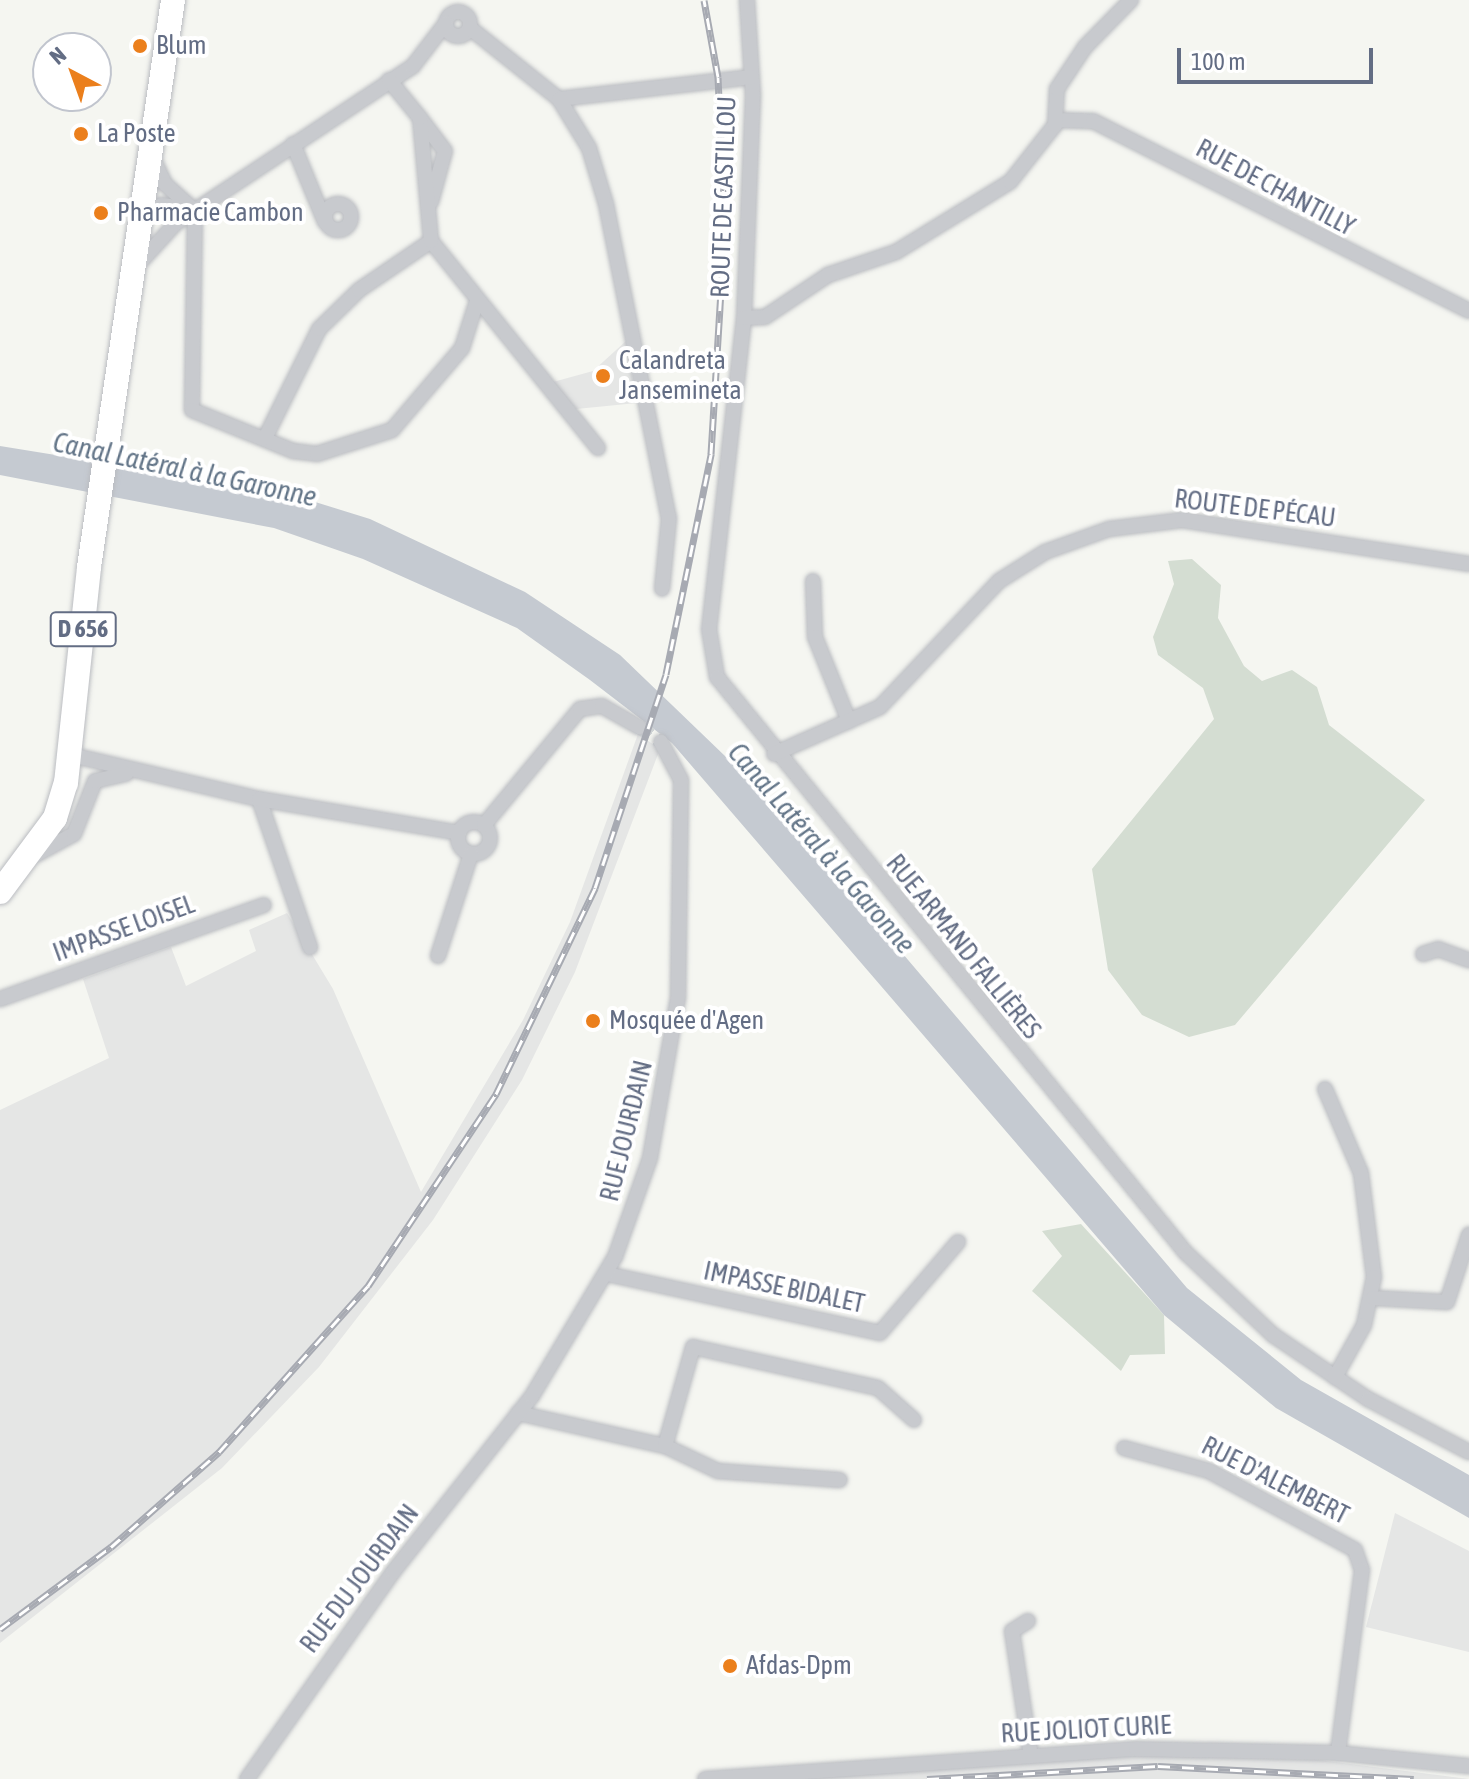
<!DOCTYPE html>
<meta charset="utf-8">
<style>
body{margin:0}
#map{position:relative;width:1469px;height:1779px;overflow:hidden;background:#f5f6f1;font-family:"Asap Condensed",sans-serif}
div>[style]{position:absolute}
.built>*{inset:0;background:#e5e6e5}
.green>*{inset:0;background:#d4ddd2}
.water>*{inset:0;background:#c5cad1}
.street-tunnel>*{height:14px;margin-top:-7px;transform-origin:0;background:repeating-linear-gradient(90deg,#d0d4d6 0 14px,transparent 0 21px)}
.roads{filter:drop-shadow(0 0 2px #babcc1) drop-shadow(0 0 2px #babcc1)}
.street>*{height:14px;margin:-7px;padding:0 7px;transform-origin:7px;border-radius:7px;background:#c8cace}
.street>.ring{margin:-7px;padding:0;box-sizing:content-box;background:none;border:14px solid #c8cace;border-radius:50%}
.primary>*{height:24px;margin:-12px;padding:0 12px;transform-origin:12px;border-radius:12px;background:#fff}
.rail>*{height:7px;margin-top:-3.5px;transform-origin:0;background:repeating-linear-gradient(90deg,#fff 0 12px,#a7aab2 0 24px);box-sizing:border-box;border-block:2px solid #a7aab2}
.dots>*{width:22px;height:22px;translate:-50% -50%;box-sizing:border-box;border:4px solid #fff;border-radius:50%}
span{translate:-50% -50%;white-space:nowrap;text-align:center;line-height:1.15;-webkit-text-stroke:8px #fff;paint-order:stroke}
.shield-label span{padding:2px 6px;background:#fff;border:2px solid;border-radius:6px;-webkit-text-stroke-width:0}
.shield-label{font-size:24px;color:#636d84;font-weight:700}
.poi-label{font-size:26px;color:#636d84}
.left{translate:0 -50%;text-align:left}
.street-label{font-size:26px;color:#636d84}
.water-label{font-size:28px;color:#637588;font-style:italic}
.north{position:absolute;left:32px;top:32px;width:80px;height:80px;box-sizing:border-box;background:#fff;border:2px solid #c1c5ce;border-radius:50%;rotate:319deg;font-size:22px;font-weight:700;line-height:32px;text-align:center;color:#636d84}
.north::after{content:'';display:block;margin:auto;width:28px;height:36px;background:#eb7f1c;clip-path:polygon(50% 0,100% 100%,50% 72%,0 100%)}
.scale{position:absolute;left:1177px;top:48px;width:196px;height:36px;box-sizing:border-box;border:4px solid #636d84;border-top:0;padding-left:10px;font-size:24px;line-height:28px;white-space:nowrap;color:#636d84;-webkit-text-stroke:6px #fff;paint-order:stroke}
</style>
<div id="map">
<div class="built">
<div style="clip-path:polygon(626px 341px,637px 403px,576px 409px,553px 382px,593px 371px)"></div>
<div style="clip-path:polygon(638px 734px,660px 749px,575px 972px,522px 1080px,433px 1220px,319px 1367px,222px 1468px,0 1643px,0 1110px,109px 1058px,83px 979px,171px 947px,186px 986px,256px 951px,249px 930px,287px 913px,333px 989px,421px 1192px,523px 1020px,570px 922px)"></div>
<div style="clip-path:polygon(1395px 1513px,1469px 1551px,1469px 1652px,1366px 1627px)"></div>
<div style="clip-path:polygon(1129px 1755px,1319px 1760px,1469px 1779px,768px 1779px)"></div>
</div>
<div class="green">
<div style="clip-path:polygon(1192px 559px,1221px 585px,1218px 618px,1244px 666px,1262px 681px,1292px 670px,1317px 687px,1329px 725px,1425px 800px,1235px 1025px,1189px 1037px,1142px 1015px,1108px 970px,1092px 869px,1214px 719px,1203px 688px,1158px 655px,1153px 637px,1174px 584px,1168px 561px)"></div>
<div style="clip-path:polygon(1081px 1224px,1164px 1315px,1165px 1354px,1130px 1355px,1121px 1371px,1032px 1291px,1062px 1256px,1042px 1231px)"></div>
</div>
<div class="water">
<div style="clip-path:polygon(0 446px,283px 492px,370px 519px,525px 592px,620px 655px,778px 807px,1187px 1288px,1301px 1380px,1469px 1475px,1469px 1518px,1276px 1408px,1164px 1315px,672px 743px,590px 680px,517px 628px,363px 559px,274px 528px,0 475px)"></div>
</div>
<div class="street-tunnel">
<div style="left:639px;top:727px;width:27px;rotate:34deg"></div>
</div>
<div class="roads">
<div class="street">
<div style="left:747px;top:0;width:95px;rotate:86.4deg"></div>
<div style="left:753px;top:95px;width:223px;rotate:92.3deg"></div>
<div style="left:744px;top:318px;width:313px;rotate:96.4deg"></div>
<div style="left:709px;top:629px;width:49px;rotate:80.5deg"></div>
<div style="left:717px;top:677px;width:743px;rotate:50.85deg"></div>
<div style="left:1186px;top:1253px;width:120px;rotate:43.3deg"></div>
<div style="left:1273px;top:1335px;width:115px;rotate:34deg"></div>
<div style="left:1368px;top:1399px;width:114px;rotate:27.7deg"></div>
<div class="ring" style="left:446px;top:12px;width:10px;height:10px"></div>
<div style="left:470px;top:28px;width:114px;rotate:38.6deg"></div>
<div style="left:559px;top:99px;width:194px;rotate:-6.5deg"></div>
<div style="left:559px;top:99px;width:57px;rotate:58.5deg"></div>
<div style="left:589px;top:148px;width:59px;rotate:73.1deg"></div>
<div style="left:606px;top:204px;width:320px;rotate:78.7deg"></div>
<div style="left:669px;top:518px;width:71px;rotate:95.6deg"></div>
<div style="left:420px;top:118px;width:41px;rotate:52.9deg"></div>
<div style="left:445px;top:151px;width:53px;rotate:105.4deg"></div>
<div style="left:1056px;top:120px;width:37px;rotate:2deg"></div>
<div style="left:1093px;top:121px;width:421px;rotate:26.8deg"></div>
<div style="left:293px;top:144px;width:84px;rotate:67.7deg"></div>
<div style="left:152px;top:156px;width:31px;rotate:65deg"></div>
<div style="left:165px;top:184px;width:40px;rotate:42deg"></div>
<div class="ring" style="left:325px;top:204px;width:12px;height:12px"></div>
<div style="left:195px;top:211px;width:199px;rotate:90.9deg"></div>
<div style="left:192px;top:410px;width:109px;rotate:22.1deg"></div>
<div style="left:293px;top:451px;width:24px;rotate:7deg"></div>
<div style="left:317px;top:454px;width:79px;rotate:-17.7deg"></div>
<div style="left:392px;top:430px;width:108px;rotate:-49.5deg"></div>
<div style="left:462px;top:348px;width:46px;rotate:-72.3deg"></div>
<div style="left:144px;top:214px;width:20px;rotate:-27deg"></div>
<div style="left:162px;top:205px;width:30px;rotate:8deg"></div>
<div style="left:431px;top:241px;width:266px;rotate:51.1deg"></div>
<div style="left:135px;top:268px;width:61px;rotate:-47.7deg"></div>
<div style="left:176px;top:223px;width:284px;rotate:-33.5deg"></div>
<div style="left:413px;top:66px;width:54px;rotate:-52.5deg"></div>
<div style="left:744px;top:318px;width:21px;rotate:-3deg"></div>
<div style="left:765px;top:317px;width:76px;rotate:-33.7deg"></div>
<div style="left:828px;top:275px;width:72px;rotate:-18.7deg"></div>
<div style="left:896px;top:252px;width:134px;rotate:-31.6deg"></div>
<div style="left:1010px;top:182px;width:73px;rotate:-51.7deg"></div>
<div style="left:1055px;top:125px;width:36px;rotate:-87deg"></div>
<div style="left:1057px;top:89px;width:50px;rotate:-56.3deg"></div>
<div style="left:1085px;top:47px;width:66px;rotate:-45.6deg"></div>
<div style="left:265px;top:438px;width:122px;rotate:-63.6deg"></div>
<div style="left:319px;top:329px;width:56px;rotate:-44.3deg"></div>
<div style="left:359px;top:290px;width:87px;rotate:-34.2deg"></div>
<div style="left:431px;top:241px;width:123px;rotate:-95.1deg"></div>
<div style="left:420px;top:118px;width:49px;rotate:-129.2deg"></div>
<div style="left:813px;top:581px;width:56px;rotate:88deg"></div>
<div style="left:815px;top:637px;width:91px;rotate:68deg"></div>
<div style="left:67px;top:754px;width:197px;rotate:13.2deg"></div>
<div style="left:259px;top:799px;width:157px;rotate:71deg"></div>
<div style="left:774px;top:754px;width:116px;rotate:-23.9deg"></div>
<div style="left:880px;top:707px;width:173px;rotate:-46.6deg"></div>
<div style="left:999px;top:581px;width:54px;rotate:-32.2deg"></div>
<div style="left:1045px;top:552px;width:68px;rotate:-19.8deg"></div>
<div style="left:1109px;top:529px;width:74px;rotate:-7deg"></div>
<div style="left:1182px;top:520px;width:290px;rotate:8.7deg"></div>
<div style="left:259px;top:799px;width:203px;rotate:9.6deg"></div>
<div class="ring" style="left:458px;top:822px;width:18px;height:18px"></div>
<div style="left:484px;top:825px;width:151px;rotate:-50.4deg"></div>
<div style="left:580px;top:709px;width:22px;rotate:-8deg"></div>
<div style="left:602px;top:706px;width:43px;rotate:29.6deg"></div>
<div style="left:28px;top:859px;width:52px;rotate:-28.5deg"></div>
<div style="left:74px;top:834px;width:57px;rotate:-68.4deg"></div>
<div style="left:95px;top:781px;width:32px;rotate:-13deg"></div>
<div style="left:1423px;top:954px;width:16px;rotate:-18deg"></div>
<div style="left:1438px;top:949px;width:33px;rotate:20deg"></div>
<div style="left:438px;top:956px;width:107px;rotate:-72.1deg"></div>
<div style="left:0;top:999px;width:280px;rotate:-19.6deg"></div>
<div style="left:1325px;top:1089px;width:91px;rotate:66.8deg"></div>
<div style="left:1361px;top:1173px;width:105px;rotate:82.9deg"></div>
<div style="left:1374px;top:1277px;width:49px;rotate:101.8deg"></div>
<div style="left:1364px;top:1325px;width:60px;rotate:119.1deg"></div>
<div style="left:607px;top:1274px;width:279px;rotate:12.2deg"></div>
<div style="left:880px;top:1333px;width:120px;rotate:-49.4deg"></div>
<div style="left:1373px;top:1298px;width:74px;rotate:3.1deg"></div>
<div style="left:1447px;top:1302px;width:71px;rotate:-71.8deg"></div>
<div style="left:518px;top:1413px;width:151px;rotate:12.7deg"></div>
<div style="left:665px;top:1446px;width:59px;rotate:25.3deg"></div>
<div style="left:718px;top:1471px;width:122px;rotate:4.2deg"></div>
<div style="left:665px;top:1446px;width:103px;rotate:-74.2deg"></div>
<div style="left:693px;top:1347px;width:189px;rotate:12.5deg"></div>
<div style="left:878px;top:1388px;width:48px;rotate:41.6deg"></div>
<div style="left:1124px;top:1448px;width:88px;rotate:15.1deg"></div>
<div style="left:1209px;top:1471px;width:166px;rotate:28.4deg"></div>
<div style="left:1355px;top:1550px;width:21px;rotate:71deg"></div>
<div style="left:1362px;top:1570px;width:185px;rotate:97.5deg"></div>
<div style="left:1028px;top:1621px;width:19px;rotate:148deg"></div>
<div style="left:1012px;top:1631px;width:126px;rotate:81.4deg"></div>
<div style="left:247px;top:1779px;width:253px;rotate:-54.8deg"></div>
<div style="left:393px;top:1572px;width:224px;rotate:-51.7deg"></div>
<div style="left:532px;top:1396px;width:162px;rotate:-59.2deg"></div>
<div style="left:615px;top:1257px;width:105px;rotate:-70.5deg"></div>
<div style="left:650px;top:1158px;width:162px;rotate:-80.1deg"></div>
<div style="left:678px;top:998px;width:218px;rotate:-89.2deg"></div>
<div style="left:681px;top:780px;width:43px;rotate:-117.8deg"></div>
<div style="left:705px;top:1779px;width:432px;rotate:-4deg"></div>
<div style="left:1136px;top:1749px;width:202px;rotate:1.1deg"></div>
<div style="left:1338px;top:1753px;width:132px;rotate:5.7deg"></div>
</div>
<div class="primary">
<div style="left:0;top:892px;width:92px;rotate:-53.4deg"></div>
<div style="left:55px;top:818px;width:37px;rotate:-73deg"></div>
<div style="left:66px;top:783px;width:217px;rotate:-83.9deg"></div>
<div style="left:89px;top:567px;width:573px;rotate:-81.57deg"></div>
</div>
</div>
<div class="rail">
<div style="left:0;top:1629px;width:138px;rotate:-36.5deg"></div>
<div style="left:111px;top:1547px;width:144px;rotate:-41.3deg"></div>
<div style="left:219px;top:1452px;width:223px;rotate:-48.1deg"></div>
<div style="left:368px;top:1286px;width:231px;rotate:-56.3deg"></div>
<div style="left:496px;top:1094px;width:229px;rotate:-64.3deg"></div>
<div style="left:595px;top:888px;width:225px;rotate:-71.6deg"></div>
<div style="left:666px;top:674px;width:225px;rotate:-78.4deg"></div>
<div style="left:711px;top:454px;width:228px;rotate:-86.5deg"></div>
<div style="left:725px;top:226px;width:149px;rotate:-92.7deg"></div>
<div style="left:718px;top:77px;width:78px;rotate:-100.3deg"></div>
<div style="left:927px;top:1779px;width:231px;rotate:-3.2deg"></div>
<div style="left:1158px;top:1766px;width:256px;rotate:2.9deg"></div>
</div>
<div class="dots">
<div style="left:140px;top:46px;background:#eb7f1c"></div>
<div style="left:81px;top:134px;background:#eb7f1c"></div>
<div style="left:101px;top:213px;background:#eb7f1c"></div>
<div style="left:603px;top:376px;background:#eb7f1c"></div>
<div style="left:593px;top:1021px;background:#eb7f1c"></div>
<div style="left:730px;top:1666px;background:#eb7f1c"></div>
</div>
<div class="shield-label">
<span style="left:83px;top:629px">D 656</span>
</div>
<div class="poi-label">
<span class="left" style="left:156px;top:46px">Blum</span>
<span class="left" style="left:97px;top:134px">La Poste</span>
<span class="left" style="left:117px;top:213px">Pharmacie Cambon</span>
<span class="left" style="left:619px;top:376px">Calandreta<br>Jansemineta</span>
<span class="left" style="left:609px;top:1021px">Mosquée d'Agen</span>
<span class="left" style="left:746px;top:1666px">Afdas-Dpm</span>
</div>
<div class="street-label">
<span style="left:1275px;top:188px;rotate:28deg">RUE DE CHANTILLY</span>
<span style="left:724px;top:197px;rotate:-88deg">ROUTE DE CASTILLOU</span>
<span style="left:1255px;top:509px;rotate:7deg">ROUTE DE PÉCAU</span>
<span style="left:124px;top:929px;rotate:-20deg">IMPASSE LOISEL</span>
<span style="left:963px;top:947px;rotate:51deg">RUE ARMAND FALLIÈRES</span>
<span style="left:627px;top:1131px;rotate:-76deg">RUE JOURDAIN</span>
<span style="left:784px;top:1288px;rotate:12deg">IMPASSE BIDALET</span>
<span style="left:1275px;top:1481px;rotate:27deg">RUE D'ALEMBERT</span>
<span style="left:360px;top:1579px;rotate:-53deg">RUE DU JOURDAIN</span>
<span style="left:1086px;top:1730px;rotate:-3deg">RUE JOLIOT CURIE</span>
</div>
<div class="water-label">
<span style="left:185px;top:469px;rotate:12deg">Canal Latéral à la Garonne</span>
<span style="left:822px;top:848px;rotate:49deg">Canal Latéral à la Garonne</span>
</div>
<div class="north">N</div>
<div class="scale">100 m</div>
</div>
